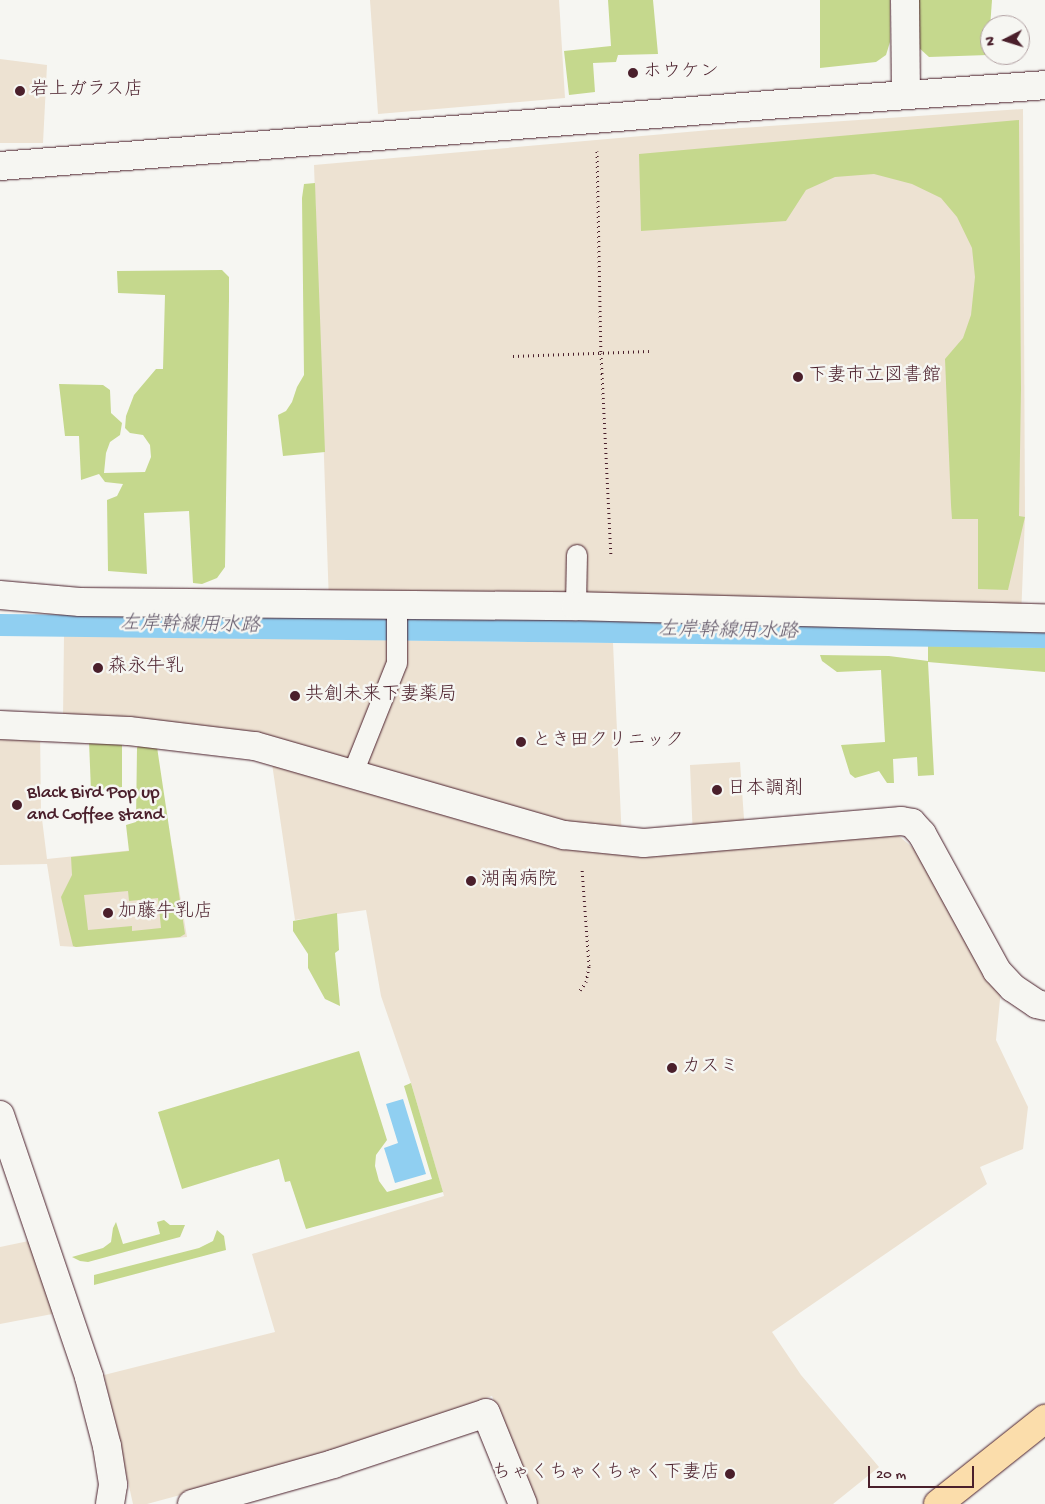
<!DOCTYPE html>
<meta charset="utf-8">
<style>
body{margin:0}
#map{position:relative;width:1045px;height:1504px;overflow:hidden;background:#f6f6f2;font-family:"Gochi Hand","Klee One",sans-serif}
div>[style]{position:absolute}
.built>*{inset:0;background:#ede2d2}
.green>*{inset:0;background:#c5d88d}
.water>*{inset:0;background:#90cff1}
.path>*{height:3px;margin-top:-1.5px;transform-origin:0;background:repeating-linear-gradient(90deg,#4a1f2b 0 1px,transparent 0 5px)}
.roads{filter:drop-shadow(0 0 1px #4a1f2b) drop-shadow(0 0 1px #4a1f2b)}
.service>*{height:20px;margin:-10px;padding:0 10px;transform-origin:10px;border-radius:10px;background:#f6f6f2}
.minor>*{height:28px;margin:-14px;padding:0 14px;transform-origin:14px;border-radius:14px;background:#f6f6f2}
.tertiary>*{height:28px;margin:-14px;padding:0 14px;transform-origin:14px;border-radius:14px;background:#f6f6f2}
.trunk>*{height:28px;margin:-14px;padding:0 14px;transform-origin:14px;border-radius:14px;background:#fbddab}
.dots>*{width:14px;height:14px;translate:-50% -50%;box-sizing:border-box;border:2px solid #f6f6f2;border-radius:50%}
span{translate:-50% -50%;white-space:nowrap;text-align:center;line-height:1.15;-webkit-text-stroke:5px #f6f6f2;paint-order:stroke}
.poi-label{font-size:19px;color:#4a1f2b}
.left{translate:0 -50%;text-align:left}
.right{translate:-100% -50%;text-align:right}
.water-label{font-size:20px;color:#5f5466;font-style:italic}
.north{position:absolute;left:980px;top:15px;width:50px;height:50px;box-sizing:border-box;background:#f6f6f2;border:1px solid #b1a0a2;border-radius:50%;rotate:265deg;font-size:14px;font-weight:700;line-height:20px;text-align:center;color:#4a1f2b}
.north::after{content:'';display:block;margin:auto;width:18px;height:22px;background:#4a1f2b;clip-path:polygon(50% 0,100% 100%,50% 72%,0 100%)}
.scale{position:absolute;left:868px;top:1466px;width:106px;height:22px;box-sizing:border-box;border:2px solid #4a1f2b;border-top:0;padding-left:6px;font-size:15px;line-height:18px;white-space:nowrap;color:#4a1f2b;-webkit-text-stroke:4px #f6f6f2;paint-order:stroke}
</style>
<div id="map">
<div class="built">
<div style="clip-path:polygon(370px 0,559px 0,565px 98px,378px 114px)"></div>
<div style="clip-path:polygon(0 59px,47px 65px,43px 143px,0 143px)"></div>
<div style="clip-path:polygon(1023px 109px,1025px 517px,1021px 618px,329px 604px,314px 165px,710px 130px)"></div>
<div style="clip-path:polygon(64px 636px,613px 643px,622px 841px,693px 839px,690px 765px,740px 762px,745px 833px,894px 832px,918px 852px,1001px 989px,996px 1040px,1028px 1107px,1023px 1149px,980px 1167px,987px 1184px,772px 1332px,801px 1375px,879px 1467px,833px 1504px,535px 1504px,492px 1396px,313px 1459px,147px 1504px,133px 1504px,104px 1375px,275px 1332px,252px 1254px,444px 1196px,411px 1083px,381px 996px,366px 910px,295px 920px,270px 750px,63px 718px)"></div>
<div style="clip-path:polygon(0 725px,40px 727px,41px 811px,47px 859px,172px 846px,187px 937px,76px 947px,60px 946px,47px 864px,0 865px)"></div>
<div style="clip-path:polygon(43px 1238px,68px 1311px,0 1324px,0 1247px)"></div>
</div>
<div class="green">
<div style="clip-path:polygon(608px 0,653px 0,658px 54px,618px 55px,616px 62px,593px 63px,595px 92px,569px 95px,564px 51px,611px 46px)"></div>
<div style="clip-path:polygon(820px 0,890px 0,890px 42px,886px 55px,876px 62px,820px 68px)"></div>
<div style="clip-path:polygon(914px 0,992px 0,988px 55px,929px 57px,918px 47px)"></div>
<div style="clip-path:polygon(1019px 120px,1021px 389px,1019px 516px,1025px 517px,1008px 590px,978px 589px,978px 519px,952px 519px,951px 505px,945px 359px,963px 338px,971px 315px,975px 277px,972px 248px,957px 217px,941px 198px,912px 184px,874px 174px,835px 177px,806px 190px,786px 221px,641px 231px,639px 154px)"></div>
<div style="clip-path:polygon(315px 183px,325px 452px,283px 456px,278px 415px,286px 411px,292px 402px,297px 387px,304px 375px,302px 198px,304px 184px)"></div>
<div style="clip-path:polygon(222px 270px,229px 277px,229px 300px,225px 567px,217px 578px,202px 584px,193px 583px,189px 511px,144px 513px,147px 574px,108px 571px,107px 500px,117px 496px,123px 484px,105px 482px,99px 474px,81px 480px,79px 436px,65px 436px,59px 384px,103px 385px,110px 390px,111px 413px,122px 423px,120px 435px,110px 442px,106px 453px,104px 473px,145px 472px,151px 457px,150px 445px,143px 435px,130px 433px,125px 428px,126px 416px,134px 395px,156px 369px,163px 369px,165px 295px,118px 293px,117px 271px)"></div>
<div style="clip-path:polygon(928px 646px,1045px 648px,1045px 672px,928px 662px,934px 775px,918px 776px,917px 757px,893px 759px,894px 783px,887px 783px,879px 771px,855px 778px,850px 774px,841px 745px,885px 742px,881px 670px,837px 672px,822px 661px,820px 655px,889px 656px,928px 661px)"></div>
<div style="clip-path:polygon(89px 741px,122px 742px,122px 787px,91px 791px)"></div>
<div style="clip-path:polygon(evenodd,139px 744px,157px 747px,185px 934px,180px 937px,76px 947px,73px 946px,61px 897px,72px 875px,71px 857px,129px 851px,126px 825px,136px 822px,137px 748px,139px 744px,128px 891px,129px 901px,158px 898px,161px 928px,132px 931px,132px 926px,88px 930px,84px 895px,128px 891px)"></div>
<div style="clip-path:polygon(337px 913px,339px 950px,335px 953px,340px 1006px,325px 999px,308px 968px,308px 954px,293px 931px,293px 921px)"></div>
<div style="clip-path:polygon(359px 1051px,387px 1140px,376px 1155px,375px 1166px,379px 1181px,387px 1192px,432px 1179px,404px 1086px,411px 1083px,443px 1192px,306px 1229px,290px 1181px,285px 1182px,279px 1159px,182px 1189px,158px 1112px)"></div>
<div style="clip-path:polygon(164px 1220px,170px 1225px,185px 1225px,180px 1237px,88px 1262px,80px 1261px,72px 1257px,103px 1248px,111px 1242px,113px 1228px,116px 1222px,123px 1244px,160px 1234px,157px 1222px)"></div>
<div style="clip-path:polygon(217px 1230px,224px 1236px,226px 1250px,94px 1285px,94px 1275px,199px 1248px,213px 1241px)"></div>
</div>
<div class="water">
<div style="clip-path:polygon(0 614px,1045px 624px,1045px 648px,0 636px)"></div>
<div style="clip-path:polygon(403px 1099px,426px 1174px,395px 1183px,384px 1148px,398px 1143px,386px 1104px)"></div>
</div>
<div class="path">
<div style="left:597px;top:151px;width:202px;rotate:88.9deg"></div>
<div style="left:601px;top:353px;width:202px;rotate:87.2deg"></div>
<div style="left:513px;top:356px;width:136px;rotate:-2.1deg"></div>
<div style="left:580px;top:990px;width:10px;rotate:-53deg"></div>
<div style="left:586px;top:982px;width:16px;rotate:-79deg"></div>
<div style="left:589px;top:966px;width:97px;rotate:-94.1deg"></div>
</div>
<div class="roads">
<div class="service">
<div style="left:576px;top:606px;width:51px;rotate:-88.9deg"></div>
<div style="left:353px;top:773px;width:118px;rotate:-68.2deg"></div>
<div style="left:397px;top:663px;width:58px;rotate:-90deg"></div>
</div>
<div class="minor">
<div style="left:905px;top:0;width:94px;rotate:89.4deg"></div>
<div style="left:0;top:595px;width:80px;rotate:5deg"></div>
<div style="left:80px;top:602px;width:496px;rotate:0.5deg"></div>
<div style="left:576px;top:606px;width:469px;rotate:1.5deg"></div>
<div style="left:0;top:725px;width:129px;rotate:2.7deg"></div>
<div style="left:129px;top:731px;width:127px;rotate:6.8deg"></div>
<div style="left:255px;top:746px;width:322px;rotate:16.1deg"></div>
<div style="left:564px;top:835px;width:80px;rotate:5.7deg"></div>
<div style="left:644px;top:843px;width:258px;rotate:-4.9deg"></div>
<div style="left:901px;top:821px;width:11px;rotate:10deg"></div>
<div style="left:912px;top:823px;width:15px;rotate:48deg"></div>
<div style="left:922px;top:834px;width:156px;rotate:61.3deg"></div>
<div style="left:997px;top:971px;width:23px;rotate:47deg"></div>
<div style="left:1013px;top:988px;width:29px;rotate:34deg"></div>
<div style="left:1037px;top:1004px;width:8px;rotate:14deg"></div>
<div style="left:0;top:1115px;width:277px;rotate:71.2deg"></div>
<div style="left:89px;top:1377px;width:71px;rotate:75.4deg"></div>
<div style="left:107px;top:1446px;width:39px;rotate:81deg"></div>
<div style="left:113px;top:1485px;width:19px;rotate:99deg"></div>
<div style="left:192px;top:1504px;width:147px;rotate:-15.8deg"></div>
<div style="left:333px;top:1464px;width:161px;rotate:-18.4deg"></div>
<div style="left:486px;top:1413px;width:98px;rotate:67.9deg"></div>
</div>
<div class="tertiary">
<div style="left:0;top:166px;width:770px;rotate:-4.54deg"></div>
<div style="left:768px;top:105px;width:278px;rotate:-4.1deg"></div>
</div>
<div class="trunk">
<div style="left:938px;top:1504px;width:137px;rotate:-38.5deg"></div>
</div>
</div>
<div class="dots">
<div style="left:633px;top:73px;background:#4a1f2b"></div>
<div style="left:20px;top:91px;background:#4a1f2b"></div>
<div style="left:798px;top:377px;background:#4a1f2b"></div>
<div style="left:98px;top:668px;background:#4a1f2b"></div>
<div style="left:295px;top:696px;background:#4a1f2b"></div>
<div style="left:521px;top:742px;background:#4a1f2b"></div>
<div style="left:717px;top:790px;background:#4a1f2b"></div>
<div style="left:17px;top:805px;background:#4a1f2b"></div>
<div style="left:471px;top:881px;background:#4a1f2b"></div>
<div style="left:108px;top:913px;background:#4a1f2b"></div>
<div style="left:672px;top:1068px;background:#4a1f2b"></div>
<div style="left:730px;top:1474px;background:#4a1f2b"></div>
</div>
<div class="poi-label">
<span class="left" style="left:643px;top:73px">ホウケン</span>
<span class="left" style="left:30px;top:91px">岩上ガラス店</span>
<span class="left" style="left:808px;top:377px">下妻市立図書館</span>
<span class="left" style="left:108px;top:668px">森永牛乳</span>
<span class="left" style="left:305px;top:696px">共創未来下妻薬局</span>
<span class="left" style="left:532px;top:742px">とき田クリニック</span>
<span class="left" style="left:727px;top:790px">日本調剤</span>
<span class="left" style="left:27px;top:805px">Black Bird Pop up<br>and Coffee stand</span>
<span class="left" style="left:481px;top:881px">湖南病院</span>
<span class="left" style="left:118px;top:913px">加藤牛乳店</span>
<span class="left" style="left:682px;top:1068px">カスミ</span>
<span class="right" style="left:720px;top:1474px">ちゃくちゃくちゃく下妻店</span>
</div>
<div class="water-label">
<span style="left:190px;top:626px;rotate:1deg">左岸幹線用水路</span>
<span style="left:728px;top:632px;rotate:1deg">左岸幹線用水路</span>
</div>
<div class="north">N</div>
<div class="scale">20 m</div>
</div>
